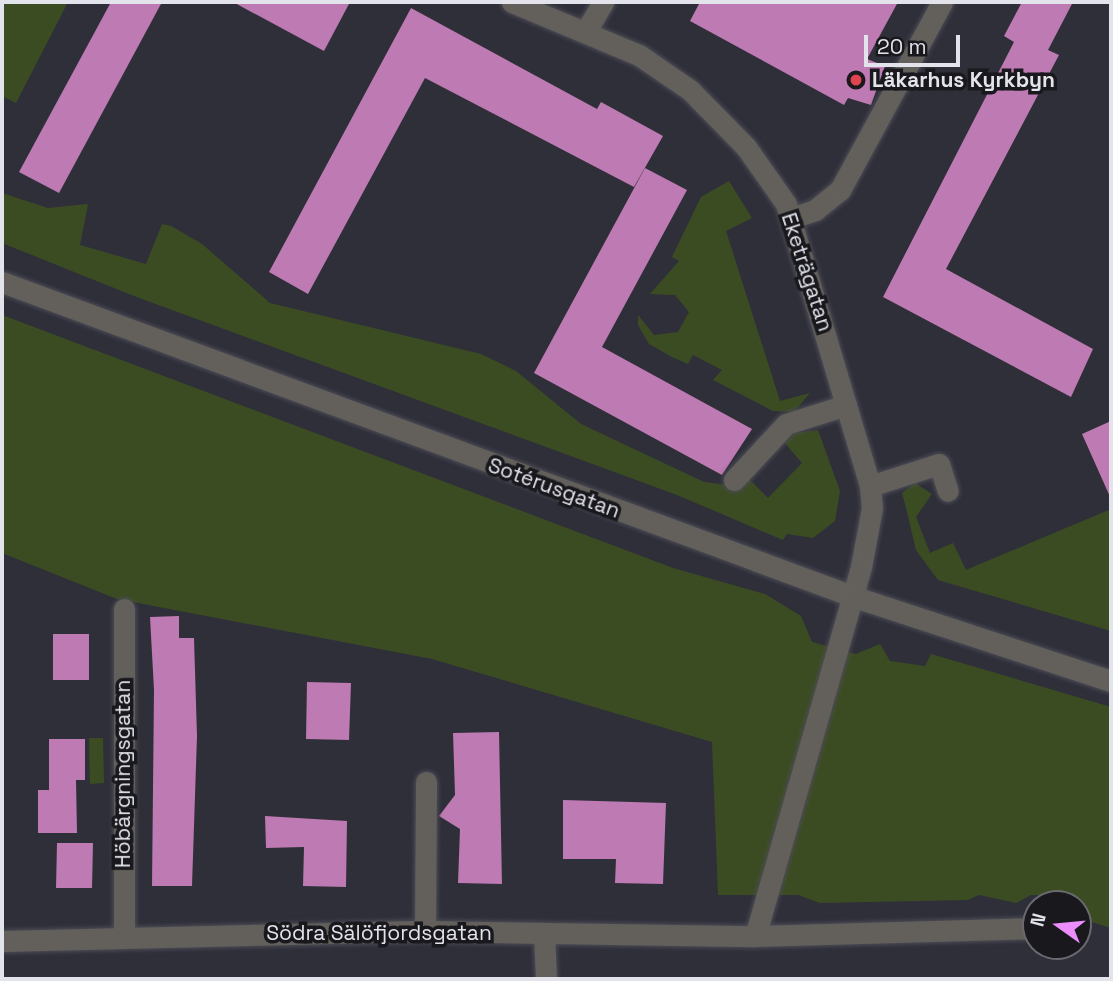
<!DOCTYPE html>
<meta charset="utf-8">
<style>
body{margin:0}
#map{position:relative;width:1113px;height:981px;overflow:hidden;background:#2f2f3a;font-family:"Space Grotesk",sans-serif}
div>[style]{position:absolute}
.green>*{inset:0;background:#3c4c22}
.building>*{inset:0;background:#be7ab2}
.roads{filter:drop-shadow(0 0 2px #4c4c56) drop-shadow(0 0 2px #4c4c56)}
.minor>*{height:21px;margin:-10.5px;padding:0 10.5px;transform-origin:10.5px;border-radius:10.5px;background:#63605c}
.dots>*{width:19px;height:19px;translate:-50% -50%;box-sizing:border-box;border:4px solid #18181d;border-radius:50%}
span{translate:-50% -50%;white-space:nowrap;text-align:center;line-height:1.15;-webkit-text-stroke:7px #18181d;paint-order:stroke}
.poi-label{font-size:21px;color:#e3e4eb;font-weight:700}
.left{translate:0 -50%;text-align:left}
.street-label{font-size:21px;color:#e3e4eb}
.frame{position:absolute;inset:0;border:4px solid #e3e4eb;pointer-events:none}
.north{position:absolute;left:1022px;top:890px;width:70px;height:70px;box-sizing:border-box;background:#18181d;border:2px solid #696a6f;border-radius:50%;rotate:285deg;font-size:19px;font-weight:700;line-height:28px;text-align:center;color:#e3e4eb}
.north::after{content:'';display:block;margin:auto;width:24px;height:32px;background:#eb8dfb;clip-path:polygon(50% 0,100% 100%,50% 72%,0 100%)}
.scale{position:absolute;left:864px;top:35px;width:96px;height:32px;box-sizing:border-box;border:4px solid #e3e4eb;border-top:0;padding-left:9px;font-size:21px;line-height:24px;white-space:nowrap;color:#e3e4eb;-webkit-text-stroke:5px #18181d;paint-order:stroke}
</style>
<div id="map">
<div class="green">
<div style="clip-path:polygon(2px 2px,68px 2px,16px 103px,2px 96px)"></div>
<div style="clip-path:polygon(729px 181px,752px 218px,726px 231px,780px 401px,810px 393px,794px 412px,773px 411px,713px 380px,722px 370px,693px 355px,688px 364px,672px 357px,649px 344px,638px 325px,638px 315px,654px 335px,678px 332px,689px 312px,675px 295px,650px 294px,679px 261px,672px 257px,701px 197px)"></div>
<div style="clip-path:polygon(2px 193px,48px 208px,88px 204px,80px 245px,146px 264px,162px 224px,171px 226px,202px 244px,270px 303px,481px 354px,516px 371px,581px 424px,704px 482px,728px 485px,748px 478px,768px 498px,802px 463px,784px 442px,794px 433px,818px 430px,840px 491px,835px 521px,813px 538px,787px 534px,783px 540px,677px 495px,134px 296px,2px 243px)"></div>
<div style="clip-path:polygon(2px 315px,673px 568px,765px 594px,801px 616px,812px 642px,856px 654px,880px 644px,890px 661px,925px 666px,931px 654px,1111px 707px,1111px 928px,1085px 920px,1078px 916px,1078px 904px,1066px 904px,1054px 895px,1031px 895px,1016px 903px,979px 895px,968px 900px,820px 903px,798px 895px,718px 895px,712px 742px,432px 659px,117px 599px,2px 553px)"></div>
<div style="clip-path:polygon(915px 483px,932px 494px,916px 517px,930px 553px,953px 543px,966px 570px,1111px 509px,1111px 631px,938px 580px,916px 550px,906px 508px,902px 493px)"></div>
<div style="clip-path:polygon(89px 738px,103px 738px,104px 783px,90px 784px)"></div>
</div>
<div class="building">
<div style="clip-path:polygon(111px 2px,162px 2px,59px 193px,19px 172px)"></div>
<div style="clip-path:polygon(233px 2px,350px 2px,324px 51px)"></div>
<div style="clip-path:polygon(700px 2px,898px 2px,867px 59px,885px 66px,871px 105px,848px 98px,844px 105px,690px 21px)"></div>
<div style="clip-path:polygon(1022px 2px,1073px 2px,1048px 50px,1059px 55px,946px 269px,1093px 349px,1071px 397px,883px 297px,1014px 42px,1004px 36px)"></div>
<div style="clip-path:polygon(411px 8px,597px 109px,601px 102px,663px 136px,634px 187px,425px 78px,308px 294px,269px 272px)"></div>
<div style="clip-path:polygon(645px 168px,687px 190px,602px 347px,752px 429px,722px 475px,534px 373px)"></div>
<div style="clip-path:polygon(1111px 421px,1111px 499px,1082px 434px)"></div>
<div style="clip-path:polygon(179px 616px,179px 638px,194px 638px,197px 736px,192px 886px,152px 886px,154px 690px,150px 617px)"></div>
<div style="clip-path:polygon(53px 634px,89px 634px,89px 680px,53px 680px)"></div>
<div style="clip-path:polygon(307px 682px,351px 683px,349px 740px,306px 739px)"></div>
<div style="clip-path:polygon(499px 732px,502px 884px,458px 883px,460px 829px,439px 816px,455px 795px,453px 733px)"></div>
<div style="clip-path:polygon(49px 739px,85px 739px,85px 780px,76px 780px,77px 833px,38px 833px,38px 790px,49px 790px)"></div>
<div style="clip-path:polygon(563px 800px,666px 803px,663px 884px,615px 883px,616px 859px,563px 859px)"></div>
<div style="clip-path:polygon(265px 816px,347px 821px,346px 887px,303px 886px,304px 847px,266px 848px)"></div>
<div style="clip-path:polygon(57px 843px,93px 843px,92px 888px,56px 888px)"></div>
</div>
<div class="roads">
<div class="minor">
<div style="left:512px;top:2px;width:138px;rotate:22.7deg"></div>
<div style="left:639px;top:55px;width:62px;rotate:34.5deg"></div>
<div style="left:690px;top:90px;width:80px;rotate:45.5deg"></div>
<div style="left:746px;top:147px;width:70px;rotate:54.9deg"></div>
<div style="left:786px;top:204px;width:294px;rotate:73.4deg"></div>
<div style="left:870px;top:486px;width:22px;rotate:85deg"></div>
<div style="left:872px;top:508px;width:60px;rotate:100.6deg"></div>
<div style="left:861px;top:567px;width:384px;rotate:106deg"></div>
<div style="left:587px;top:29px;width:31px;rotate:-59deg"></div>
<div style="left:791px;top:218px;width:25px;rotate:-18deg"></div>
<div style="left:815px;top:210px;width:32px;rotate:-39deg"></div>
<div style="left:840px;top:190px;width:214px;rotate:-61.5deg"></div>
<div style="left:2px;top:282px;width:906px;rotate:20.27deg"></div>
<div style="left:852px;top:596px;width:273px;rotate:18.2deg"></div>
<div style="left:734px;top:480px;width:76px;rotate:-47.1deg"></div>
<div style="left:786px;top:424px;width:63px;rotate:-17.6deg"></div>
<div style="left:870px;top:486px;width:72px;rotate:-17.7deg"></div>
<div style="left:939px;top:464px;width:28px;rotate:72deg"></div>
<div style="left:425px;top:931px;width:149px;rotate:-89.6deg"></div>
<div style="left:544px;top:933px;width:46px;rotate:87.5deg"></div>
<div style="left:124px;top:938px;width:329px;rotate:-90deg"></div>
<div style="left:2px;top:941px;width:423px;rotate:-1.4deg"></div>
<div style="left:425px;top:931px;width:330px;rotate:0.9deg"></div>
<div style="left:755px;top:936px;width:281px;rotate:-1.6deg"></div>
</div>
</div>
<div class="dots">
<div style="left:856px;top:80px;background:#e0444e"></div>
</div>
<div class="poi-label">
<span class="left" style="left:872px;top:80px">Läkarhus Kyrkbyn</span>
</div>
<div class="street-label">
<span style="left:807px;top:272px;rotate:72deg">Eketrägatan</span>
<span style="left:554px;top:488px;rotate:20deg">Sotérusgatan</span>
<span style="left:123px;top:774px;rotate:-90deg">Höbärgningsgatan</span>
<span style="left:379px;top:933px">Södra Sälöfjordsgatan</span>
</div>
<div class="frame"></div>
<div class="north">N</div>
<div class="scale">20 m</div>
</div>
